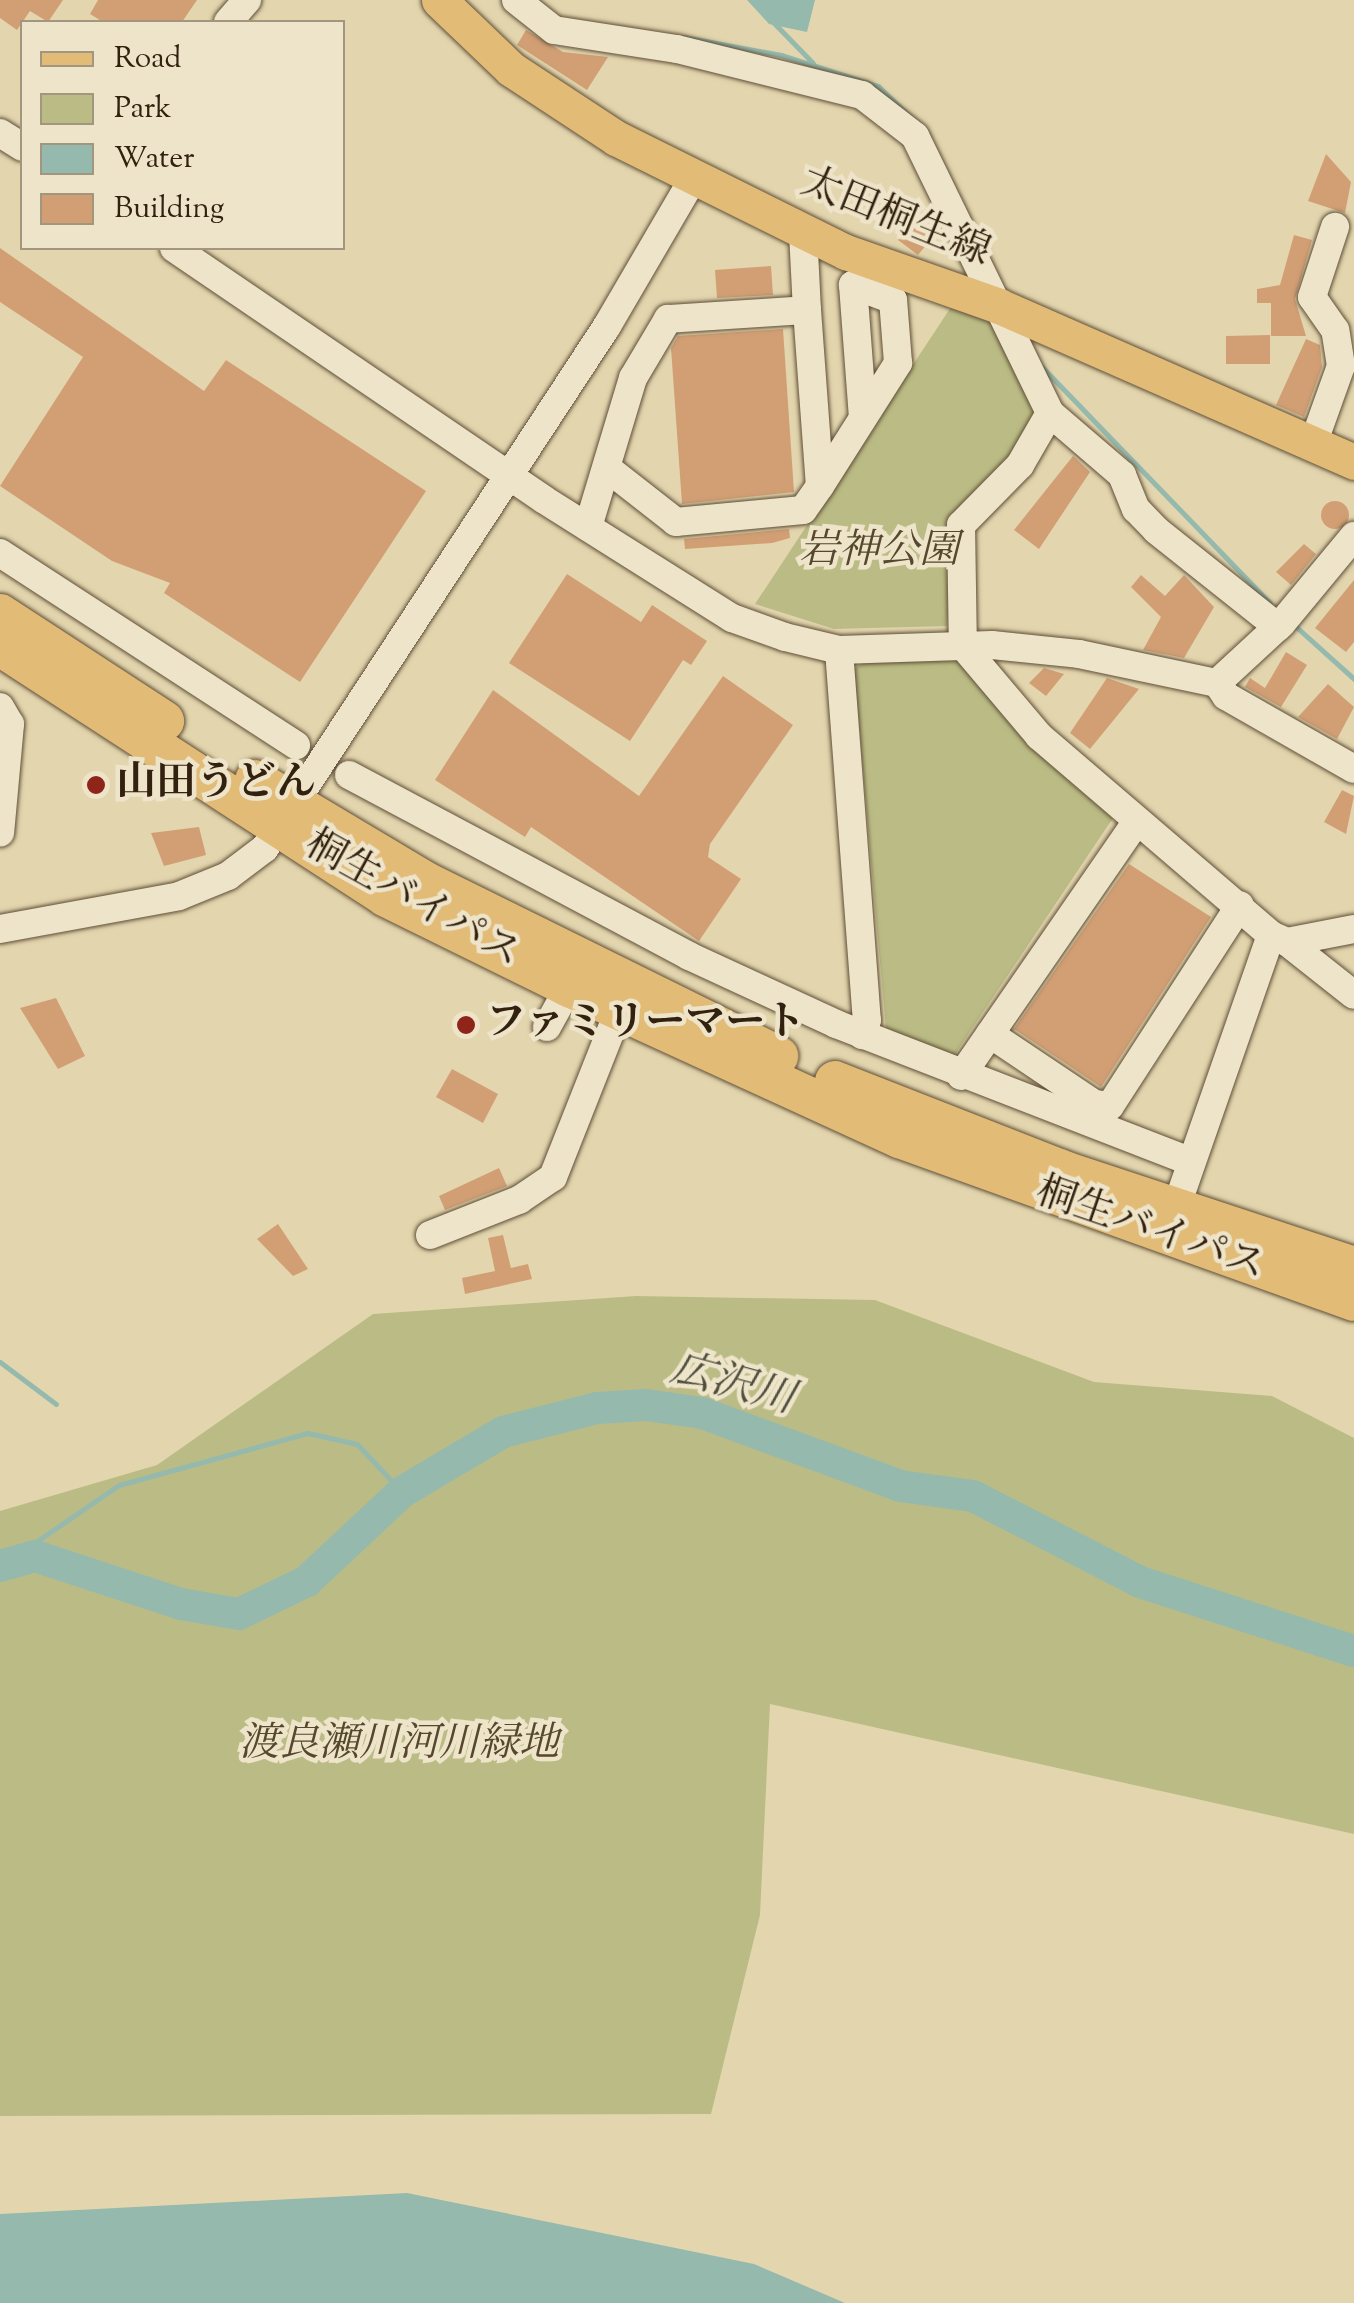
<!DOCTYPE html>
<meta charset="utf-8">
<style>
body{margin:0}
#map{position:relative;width:1354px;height:2303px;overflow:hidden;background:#e3d6ae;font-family:"Sorts Mill Goudy","Noto Serif JP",serif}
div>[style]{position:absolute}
.green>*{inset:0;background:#bbbc85}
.water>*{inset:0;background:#95b9ad}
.stream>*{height:5px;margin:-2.5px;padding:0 2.5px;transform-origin:2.5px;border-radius:2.5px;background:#95b9ad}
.river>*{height:32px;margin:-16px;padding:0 16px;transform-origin:16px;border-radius:16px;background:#95b9ad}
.building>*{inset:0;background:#d29f75}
.round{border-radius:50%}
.roads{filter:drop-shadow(0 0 2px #5f4e37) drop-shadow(0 0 2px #5f4e37)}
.minor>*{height:28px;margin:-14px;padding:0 14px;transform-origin:14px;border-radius:14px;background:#ede4ca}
.major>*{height:35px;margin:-17.5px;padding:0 17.5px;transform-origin:17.5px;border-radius:17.5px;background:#e2bb77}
.highway>*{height:40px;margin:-20px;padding:0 20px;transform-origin:20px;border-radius:20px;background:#e2bb77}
.dots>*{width:28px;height:28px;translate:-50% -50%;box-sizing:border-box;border:5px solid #ede4ca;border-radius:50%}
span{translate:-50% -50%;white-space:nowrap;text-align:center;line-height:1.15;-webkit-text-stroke:9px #ede4ca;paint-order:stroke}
.street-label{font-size:40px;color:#33210f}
.park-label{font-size:40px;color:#55482c;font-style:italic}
.poi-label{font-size:40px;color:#33210f;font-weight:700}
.left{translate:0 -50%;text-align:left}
.water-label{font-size:42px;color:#504f3e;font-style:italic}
.legend{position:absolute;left:20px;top:20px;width:325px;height:230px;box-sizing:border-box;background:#ede4ca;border:2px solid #a3967f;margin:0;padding:12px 18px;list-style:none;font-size:30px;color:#33210f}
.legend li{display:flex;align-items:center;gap:20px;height:50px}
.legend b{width:50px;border:2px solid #a3967f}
</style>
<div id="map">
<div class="green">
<div style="clip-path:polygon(955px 301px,991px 320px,1036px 416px,1021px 449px,957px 512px,947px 626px,834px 629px,755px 604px)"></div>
<div style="clip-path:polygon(955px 654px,1033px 746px,1113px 818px,949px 1063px,887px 1040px,854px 669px,865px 661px)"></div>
<div style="clip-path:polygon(636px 1296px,875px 1300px,1094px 1382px,1272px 1396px,1354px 1438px,1354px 1834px,770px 1704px,760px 1915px,711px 2114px,0 2116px,0 1511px,157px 1465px,373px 1314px)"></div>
</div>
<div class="water">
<div style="clip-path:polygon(747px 0,815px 0,807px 32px,769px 24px)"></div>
<div style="clip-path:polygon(407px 2193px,754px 2264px,845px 2303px,0 2303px,0 2214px)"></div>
</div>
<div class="stream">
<div style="left:771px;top:20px;width:60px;rotate:45.7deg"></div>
<div style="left:684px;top:37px;width:99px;rotate:10.5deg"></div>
<div style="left:781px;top:55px;width:102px;rotate:17.7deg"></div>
<div style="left:878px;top:86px;width:58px;rotate:43.6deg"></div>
<div style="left:1042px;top:367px;width:328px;rotate:46deg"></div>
<div style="left:1293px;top:624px;width:82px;rotate:42deg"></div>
<div style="left:0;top:1362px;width:70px;rotate:36.9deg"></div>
<div style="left:2px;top:1565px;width:142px;rotate:-34.4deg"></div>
<div style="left:119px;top:1485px;width:196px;rotate:-15.4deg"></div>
<div style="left:308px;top:1433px;width:50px;rotate:12.7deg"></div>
<div style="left:357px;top:1444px;width:66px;rotate:46.8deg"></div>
</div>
<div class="river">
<div style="left:0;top:1566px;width:36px;rotate:-16deg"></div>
<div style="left:35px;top:1556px;width:154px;rotate:18.2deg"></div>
<div style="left:181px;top:1604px;width:59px;rotate:9.8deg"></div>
<div style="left:239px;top:1614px;width:76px;rotate:-25.9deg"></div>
<div style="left:307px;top:1581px;width:130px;rotate:-43.1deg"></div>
<div style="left:402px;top:1492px;width:117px;rotate:-30.7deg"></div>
<div style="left:503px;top:1432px;width:97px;rotate:-14.3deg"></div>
<div style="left:597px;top:1408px;width:49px;rotate:-3.5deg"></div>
<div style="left:646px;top:1405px;width:57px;rotate:8.1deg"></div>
<div style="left:702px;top:1413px;width:211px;rotate:20.2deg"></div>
<div style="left:900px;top:1486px;width:74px;rotate:7.8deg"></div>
<div style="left:973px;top:1496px;width:188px;rotate:27.2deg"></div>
<div style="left:1140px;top:1582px;width:225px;rotate:17.9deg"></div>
</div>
<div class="building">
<div style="clip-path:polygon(0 0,63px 0,48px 22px,30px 11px,17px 30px,0 18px)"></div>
<div style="clip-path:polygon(98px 0,197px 0,182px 22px,103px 22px,90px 14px)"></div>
<div style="clip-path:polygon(526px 30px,563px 52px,608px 57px,587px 90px,517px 45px)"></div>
<div style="clip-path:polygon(1326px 154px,1351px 182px,1345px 213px,1308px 201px)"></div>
<div style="clip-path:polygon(918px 217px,937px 232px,918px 255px,898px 240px)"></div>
<div style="clip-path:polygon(1294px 235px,1312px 240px,1295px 299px,1306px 336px,1271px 336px,1271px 303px,1257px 303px,1257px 289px,1280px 285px)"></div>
<div style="clip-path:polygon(0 248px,204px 391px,226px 360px,426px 491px,300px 682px,164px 593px,170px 583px,112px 561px,0 486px,83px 357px,0 302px)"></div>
<div style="clip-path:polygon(771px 266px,773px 295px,717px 298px,715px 270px)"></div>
<div style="clip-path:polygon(783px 329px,794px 492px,682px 504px,671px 348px,678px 336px)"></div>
<div style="clip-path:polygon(1270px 335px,1270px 364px,1226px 364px,1226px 336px)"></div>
<div style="clip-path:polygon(1306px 339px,1320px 345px,1322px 367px,1304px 417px,1276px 405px)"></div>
<div style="clip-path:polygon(1073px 456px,1090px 472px,1039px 549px,1014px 530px)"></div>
<div class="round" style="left:1321px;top:501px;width:28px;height:28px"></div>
<div style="clip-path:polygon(789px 529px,790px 538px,772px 543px,685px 549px,684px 539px)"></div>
<div style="clip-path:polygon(1304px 544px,1316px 554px,1291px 585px,1276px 572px)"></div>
<div style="clip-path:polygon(567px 574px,641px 622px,652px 605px,707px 641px,691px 665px,683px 660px,630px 741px,509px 663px)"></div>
<div style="clip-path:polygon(1141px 575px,1165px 596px,1184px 575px,1214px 607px,1184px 658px,1143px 650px,1161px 617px,1131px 587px)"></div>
<div style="clip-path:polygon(1354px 580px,1354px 642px,1346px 652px,1315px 628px)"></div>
<div style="clip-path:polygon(1286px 652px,1307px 665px,1281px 707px,1245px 687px,1250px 678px,1265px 688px)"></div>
<div style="clip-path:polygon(1044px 668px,1064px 674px,1046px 696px,1029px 683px)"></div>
<div style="clip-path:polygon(723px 676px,793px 725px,710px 844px,708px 857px,741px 879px,699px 941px,531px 827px,525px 837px,435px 780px,493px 690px,639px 796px)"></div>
<div style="clip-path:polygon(1107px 678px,1139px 689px,1090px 749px,1070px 733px)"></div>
<div style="clip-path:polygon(1328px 684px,1354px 707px,1337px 739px,1298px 717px)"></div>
<div style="clip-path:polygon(1342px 790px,1354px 796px,1346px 834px,1324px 822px)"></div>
<div style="clip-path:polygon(199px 827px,206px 855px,164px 866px,151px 833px)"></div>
<div style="clip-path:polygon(1129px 864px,1211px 917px,1101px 1087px,1014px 1029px)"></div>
<div style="clip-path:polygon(56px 998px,85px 1056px,58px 1069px,20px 1008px)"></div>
<div style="clip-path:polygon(452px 1069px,498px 1094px,483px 1123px,436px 1097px)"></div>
<div style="clip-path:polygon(499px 1168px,507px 1186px,445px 1210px,439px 1196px)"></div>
<div style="clip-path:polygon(278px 1224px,308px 1269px,293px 1276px,257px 1239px)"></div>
<div style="clip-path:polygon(503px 1235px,511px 1268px,528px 1264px,532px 1279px,465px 1294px,462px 1278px,495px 1271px,488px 1238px)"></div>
</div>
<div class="roads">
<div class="minor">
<div style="left:516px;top:0;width:48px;rotate:38.3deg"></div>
<div style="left:554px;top:30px;width:124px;rotate:8.8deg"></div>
<div style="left:677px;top:49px;width:191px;rotate:14deg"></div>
<div style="left:862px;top:95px;width:67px;rotate:37.7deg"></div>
<div style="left:915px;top:136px;width:308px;rotate:64deg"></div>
<div style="left:1050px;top:413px;width:60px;rotate:120deg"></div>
<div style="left:1020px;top:465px;width:84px;rotate:134.5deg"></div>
<div style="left:961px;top:525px;width:121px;rotate:89.1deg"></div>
<div style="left:228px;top:22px;width:29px;rotate:-49deg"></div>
<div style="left:0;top:133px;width:26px;rotate:32deg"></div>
<div style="left:803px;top:232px;width:78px;rotate:87.1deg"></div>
<div style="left:174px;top:248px;width:446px;rotate:34.2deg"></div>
<div style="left:543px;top:499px;width:223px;rotate:32.2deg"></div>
<div style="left:732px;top:618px;width:56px;rotate:19.7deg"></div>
<div style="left:785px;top:637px;width:56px;rotate:13.5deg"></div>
<div style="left:839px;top:650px;width:153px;rotate:-1.9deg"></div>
<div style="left:992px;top:645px;width:87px;rotate:5.9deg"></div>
<div style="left:1079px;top:654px;width:141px;rotate:11.9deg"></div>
<div style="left:1217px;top:683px;width:88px;rotate:-42.7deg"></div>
<div style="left:1282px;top:623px;width:113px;rotate:-50.4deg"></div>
<div style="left:1050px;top:413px;width:95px;rotate:40.7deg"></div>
<div style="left:1122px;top:475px;width:37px;rotate:68deg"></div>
<div style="left:1136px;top:509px;width:29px;rotate:46deg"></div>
<div style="left:1156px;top:530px;width:156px;rotate:38.5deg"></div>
<div style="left:1313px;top:444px;width:83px;rotate:-70.3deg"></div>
<div style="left:1341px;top:366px;width:36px;rotate:-99deg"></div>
<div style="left:1335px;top:330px;width:40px;rotate:-124.9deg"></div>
<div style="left:1312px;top:297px;width:74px;rotate:-71.8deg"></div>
<div style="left:820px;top:486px;width:146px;rotate:-57.6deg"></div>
<div style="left:898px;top:363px;width:63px;rotate:-94.5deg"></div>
<div style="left:893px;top:300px;width:43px;rotate:-159.4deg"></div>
<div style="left:853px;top:285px;width:132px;rotate:85.7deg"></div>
<div style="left:588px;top:527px;width:156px;rotate:-73.2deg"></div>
<div style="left:633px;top:378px;width:69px;rotate:-59.3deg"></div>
<div style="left:668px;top:319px;width:139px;rotate:-3.7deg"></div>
<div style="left:807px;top:310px;width:176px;rotate:85.8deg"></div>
<div style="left:820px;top:486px;width:29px;rotate:125deg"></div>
<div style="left:803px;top:510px;width:128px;rotate:174.6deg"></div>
<div style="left:676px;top:522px;width:88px;rotate:-142deg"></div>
<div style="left:0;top:553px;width:353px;rotate:33deg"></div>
<div style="left:963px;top:646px;width:118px;rotate:49.8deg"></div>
<div style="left:1039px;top:736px;width:306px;rotate:40.6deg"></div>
<div style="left:1271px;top:935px;width:291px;rotate:109.2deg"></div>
<div style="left:839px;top:650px;width:371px;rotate:85.7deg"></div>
<div style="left:867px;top:1020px;width:16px;rotate:108deg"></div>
<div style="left:1217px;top:683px;width:16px;rotate:55deg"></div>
<div style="left:1226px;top:696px;width:147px;rotate:29.7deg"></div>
<div style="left:0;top:707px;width:20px;rotate:60deg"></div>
<div style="left:10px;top:724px;width:109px;rotate:95.2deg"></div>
<div style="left:349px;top:775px;width:385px;rotate:28deg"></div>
<div style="left:689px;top:956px;width:162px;rotate:24.8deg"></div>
<div style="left:836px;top:1024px;width:380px;rotate:21.2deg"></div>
<div style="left:0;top:929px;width:182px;rotate:-10.4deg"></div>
<div style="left:179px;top:896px;width:53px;rotate:-22.2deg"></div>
<div style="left:228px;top:876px;width:46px;rotate:-37.1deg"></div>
<div style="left:265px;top:848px;width:624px;rotate:-56.77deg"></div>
<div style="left:607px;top:326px;width:173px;rotate:-59.7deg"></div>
<div style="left:1271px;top:935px;width:17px;rotate:24deg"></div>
<div style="left:1287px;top:942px;width:68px;rotate:-11deg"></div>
<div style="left:1287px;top:942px;width:85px;rotate:38.3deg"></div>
<div style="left:547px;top:1027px;width:46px;rotate:-61.2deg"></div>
<div style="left:990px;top:1034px;width:125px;rotate:33.9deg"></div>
<div style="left:1094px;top:1104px;width:16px;rotate:7deg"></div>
<div style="left:1110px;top:1106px;width:239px;rotate:-57.1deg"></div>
<div style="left:961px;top:1076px;width:310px;rotate:-55.4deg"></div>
<div style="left:430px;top:1235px;width:96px;rotate:-21.5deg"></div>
<div style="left:519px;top:1200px;width:41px;rotate:-34.1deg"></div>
<div style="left:553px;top:1177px;width:180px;rotate:-68.4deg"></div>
</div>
<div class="major">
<div style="left:439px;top:0;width:100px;rotate:43.8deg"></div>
<div style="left:511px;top:69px;width:126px;rotate:33.3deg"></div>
<div style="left:616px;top:138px;width:257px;rotate:26.4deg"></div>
<div style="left:846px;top:252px;width:162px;rotate:19.4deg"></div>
<div style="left:999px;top:306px;width:388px;rotate:23.7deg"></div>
</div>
<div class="highway">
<div style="left:0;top:614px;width:196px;rotate:33.1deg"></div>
<div style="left:0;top:646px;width:460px;rotate:33deg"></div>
<div style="left:386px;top:897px;width:204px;rotate:26.2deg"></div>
<div style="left:569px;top:987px;width:363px;rotate:24.6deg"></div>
<div style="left:899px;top:1138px;width:483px;rotate:19.7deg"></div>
<div style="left:255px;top:780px;width:199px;rotate:30.8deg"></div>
<div style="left:426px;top:882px;width:393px;rotate:26.3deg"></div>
<div style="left:835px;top:1081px;width:249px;rotate:21.4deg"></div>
<div style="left:1067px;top:1172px;width:302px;rotate:18.3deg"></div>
</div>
</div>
<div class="dots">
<div style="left:96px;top:785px;background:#8f2418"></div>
<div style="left:466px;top:1025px;background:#8f2418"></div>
</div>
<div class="street-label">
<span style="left:895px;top:219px;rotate:22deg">太田桐生線</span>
<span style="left:412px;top:901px;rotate:29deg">桐生バイパス</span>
<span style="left:1150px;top:1231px;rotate:19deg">桐生バイパス</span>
</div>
<div class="park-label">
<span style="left:879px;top:553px">岩神公園</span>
<span style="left:399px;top:1746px">渡良瀬川河川緑地</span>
</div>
<div class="poi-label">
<span class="left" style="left:116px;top:785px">山田うどん</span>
<span class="left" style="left:486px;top:1025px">ファミリーマート</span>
</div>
<div class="water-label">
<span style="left:732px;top:1386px;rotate:15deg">広沢川</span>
</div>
<ul class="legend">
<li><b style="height:12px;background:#e2bb77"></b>Road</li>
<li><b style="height:28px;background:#bbbc85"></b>Park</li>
<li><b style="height:28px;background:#95b9ad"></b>Water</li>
<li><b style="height:28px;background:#d29f75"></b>Building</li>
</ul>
</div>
